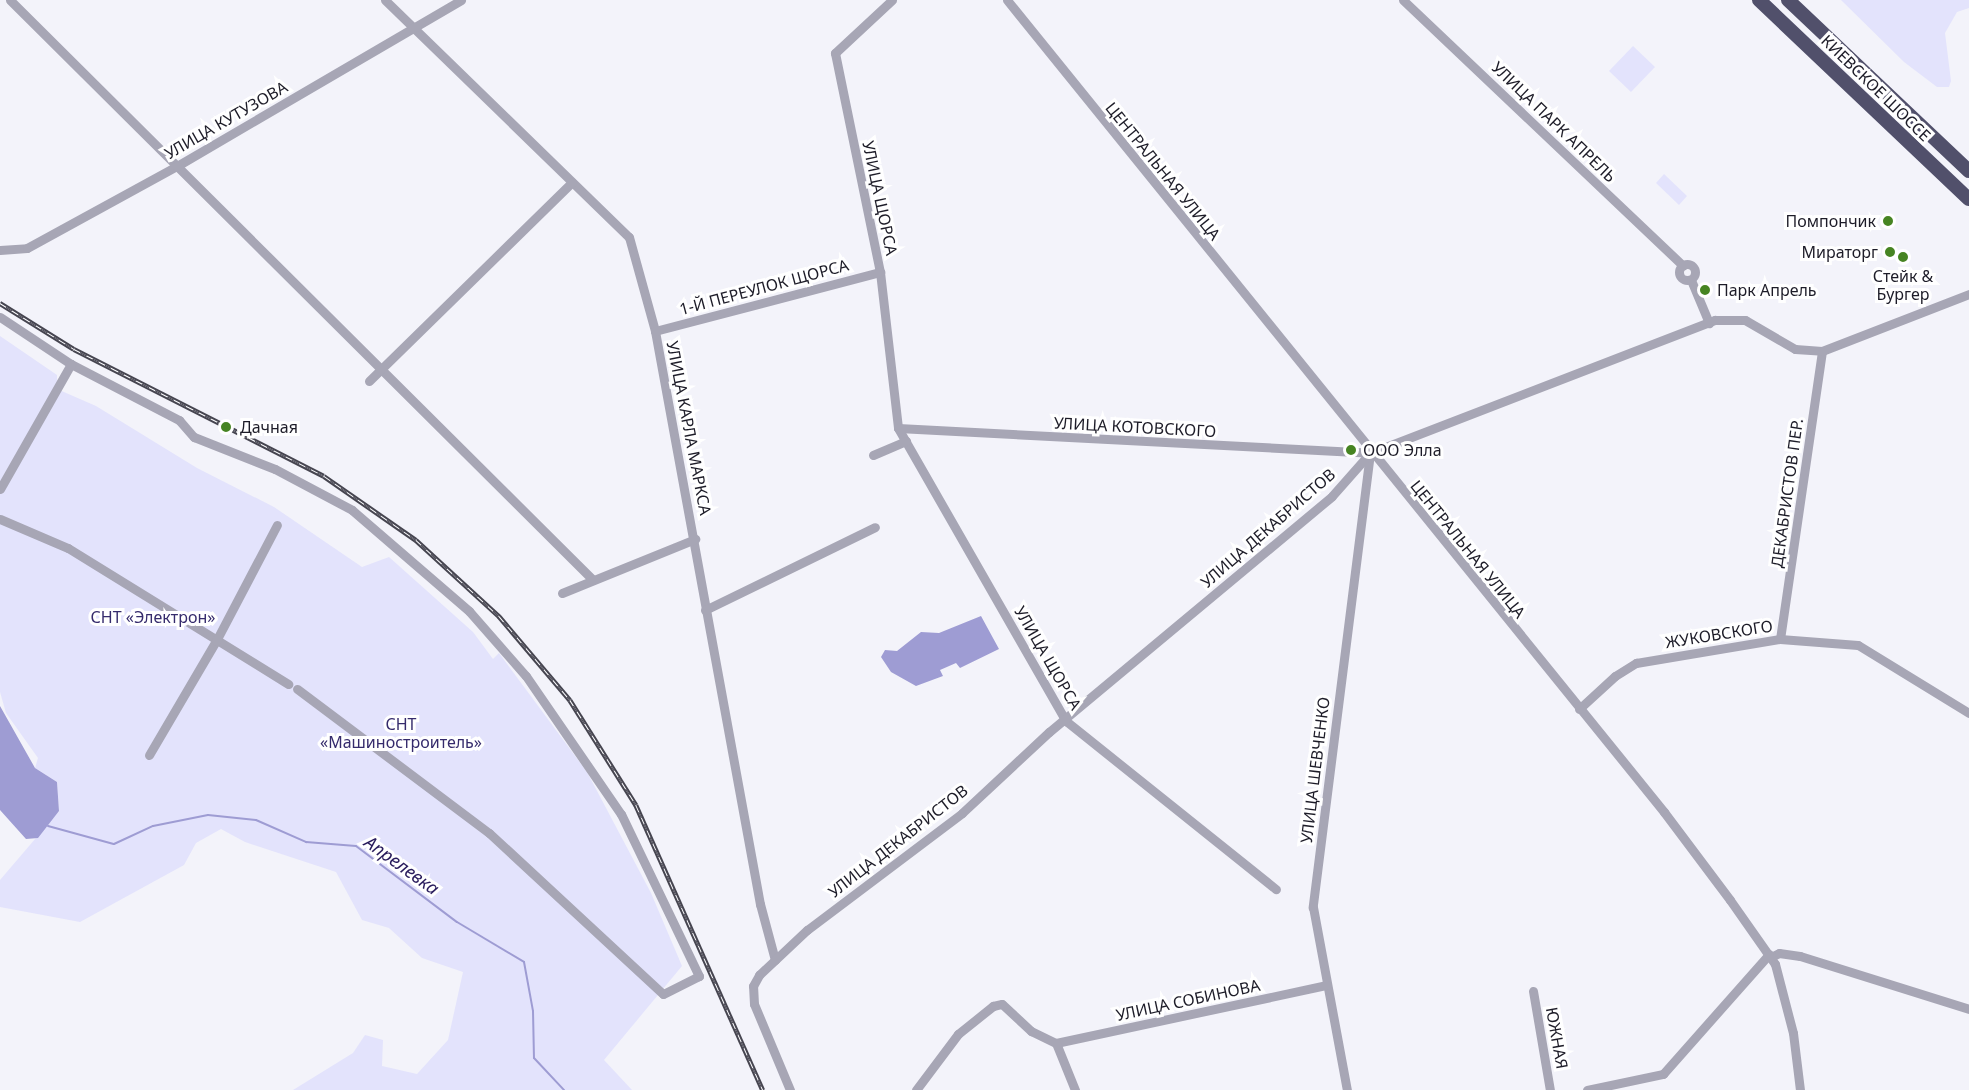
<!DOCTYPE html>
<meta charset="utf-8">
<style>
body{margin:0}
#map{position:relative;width:1969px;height:1090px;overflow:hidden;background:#f3f3fa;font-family:"Noto Sans",sans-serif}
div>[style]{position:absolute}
.green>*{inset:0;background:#e3e3fc}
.water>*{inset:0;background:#9e9cd3}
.stream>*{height:2px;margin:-1px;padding:0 1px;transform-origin:1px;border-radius:1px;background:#9e9cd3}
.minor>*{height:9px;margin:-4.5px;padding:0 4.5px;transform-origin:4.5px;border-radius:4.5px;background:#a7a6b5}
.minor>.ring{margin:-4.5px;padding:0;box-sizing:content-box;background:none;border:9px solid #a7a6b5;border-radius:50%}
.highway>*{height:14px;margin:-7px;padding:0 7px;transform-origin:7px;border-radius:7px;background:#51506b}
.rail>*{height:4.5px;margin-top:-2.25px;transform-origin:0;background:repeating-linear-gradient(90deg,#fff 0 7px,#464550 0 14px);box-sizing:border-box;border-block:2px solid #464550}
.dots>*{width:16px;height:16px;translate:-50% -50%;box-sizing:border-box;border:3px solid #fff;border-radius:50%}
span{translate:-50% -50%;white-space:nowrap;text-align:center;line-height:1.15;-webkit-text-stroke:6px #fff;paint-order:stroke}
.street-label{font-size:16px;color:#1d1c28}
.poi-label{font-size:16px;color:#1d1c28}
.right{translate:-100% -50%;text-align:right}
.left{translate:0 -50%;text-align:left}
.park-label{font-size:16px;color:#352b6c}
.water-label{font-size:18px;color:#281b5c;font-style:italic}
</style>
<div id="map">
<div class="green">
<div style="clip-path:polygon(1841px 0,1969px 0,1969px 8px,1957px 12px,1945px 33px,1951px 81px,1949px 87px,1937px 87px,1904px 62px)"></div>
<div style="clip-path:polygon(1633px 46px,1655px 67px,1631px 92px,1609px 71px)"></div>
<div style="clip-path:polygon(1664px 174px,1687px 196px,1679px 205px,1656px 183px)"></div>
<div style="clip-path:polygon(0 336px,57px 375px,57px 389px,96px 406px,197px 468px,274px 507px,362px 567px,389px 557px,473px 632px,493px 659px,499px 653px,587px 772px,651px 893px,682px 966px,604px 1060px,632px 1090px,293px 1090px,353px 1053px,365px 1035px,383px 1040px,382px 1066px,417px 1074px,448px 1040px,463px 972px,422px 958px,389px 928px,362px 920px,336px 872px,245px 842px,221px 829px,196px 843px,184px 865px,80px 922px,0 907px,0 880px,59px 811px,57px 782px,35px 768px,38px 758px,6px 713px,0 692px)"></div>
</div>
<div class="water">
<div style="clip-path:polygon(981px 616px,999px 649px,960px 668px,956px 663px,940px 670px,943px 676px,916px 686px,891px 672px,881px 657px,885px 650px,897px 651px,921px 632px,939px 633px)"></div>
<div style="clip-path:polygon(0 706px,35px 768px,57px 782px,59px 811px,38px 838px,26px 839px,0 810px)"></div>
</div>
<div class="stream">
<div style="left:48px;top:826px;width:68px;rotate:15.3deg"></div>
<div style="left:114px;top:844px;width:43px;rotate:-24.8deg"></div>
<div style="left:153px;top:826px;width:56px;rotate:-11.3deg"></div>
<div style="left:208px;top:815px;width:48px;rotate:5.9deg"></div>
<div style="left:256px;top:820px;width:55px;rotate:23.7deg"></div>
<div style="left:306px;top:842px;width:50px;rotate:4.6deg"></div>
<div style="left:356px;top:846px;width:126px;rotate:37deg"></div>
<div style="left:457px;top:922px;width:78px;rotate:30.8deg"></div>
<div style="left:524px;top:962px;width:50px;rotate:79.6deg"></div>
<div style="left:533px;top:1011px;width:47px;rotate:88.8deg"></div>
<div style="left:534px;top:1058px;width:44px;rotate:46.8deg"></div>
</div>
<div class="minor">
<div style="left:10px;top:0;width:822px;rotate:44.85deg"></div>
<div style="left:385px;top:0;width:340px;rotate:44.2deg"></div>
<div style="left:629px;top:237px;width:98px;rotate:74.5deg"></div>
<div style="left:655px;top:331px;width:583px;rotate:79.62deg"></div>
<div style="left:760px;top:904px;width:58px;rotate:75deg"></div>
<div style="left:892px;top:0;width:78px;rotate:137.1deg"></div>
<div style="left:835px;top:53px;width:224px;rotate:78.4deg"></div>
<div style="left:880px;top:272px;width:157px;rotate:83.4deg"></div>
<div style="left:898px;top:428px;width:338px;rotate:60.2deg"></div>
<div style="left:1066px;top:721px;width:269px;rotate:38.7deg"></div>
<div style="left:1007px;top:0;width:1045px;rotate:51.02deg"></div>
<div style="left:1664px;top:812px;width:110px;rotate:53.1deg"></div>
<div style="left:1730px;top:900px;width:78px;rotate:54.9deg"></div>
<div style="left:1775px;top:964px;width:71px;rotate:75.4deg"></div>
<div style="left:1793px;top:1033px;width:57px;rotate:83deg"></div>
<div style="left:1403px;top:0;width:386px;rotate:43.5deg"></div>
<div style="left:0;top:250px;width:27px;rotate:-4deg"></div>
<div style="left:27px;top:248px;width:171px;rotate:-28.7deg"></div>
<div style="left:177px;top:166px;width:329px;rotate:-30.3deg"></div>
<div class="ring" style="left:1679px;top:264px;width:7px;height:7px"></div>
<div style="left:1691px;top:280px;width:47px;rotate:67.3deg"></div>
<div style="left:0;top:317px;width:85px;rotate:33.5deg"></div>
<div style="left:71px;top:364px;width:122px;rotate:27.4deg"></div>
<div style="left:179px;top:420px;width:23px;rotate:49deg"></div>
<div style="left:194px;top:437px;width:87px;rotate:21.6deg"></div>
<div style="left:275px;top:469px;width:87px;rotate:28deg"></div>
<div style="left:352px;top:510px;width:155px;rotate:40.8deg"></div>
<div style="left:469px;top:611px;width:86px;rotate:48.8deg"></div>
<div style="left:526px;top:676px;width:168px;rotate:55.5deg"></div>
<div style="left:621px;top:814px;width:180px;rotate:64.3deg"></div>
<div style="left:699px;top:976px;width:40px;rotate:153.4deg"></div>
<div style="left:663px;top:994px;width:237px;rotate:-137.2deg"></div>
<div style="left:489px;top:833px;width:240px;rotate:-143.1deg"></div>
<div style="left:655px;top:331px;width:233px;rotate:-14.7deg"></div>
<div style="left:369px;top:381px;width:284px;rotate:-44.4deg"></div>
<div style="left:898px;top:428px;width:473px;rotate:3deg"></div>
<div style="left:1370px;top:453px;width:458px;rotate:97.2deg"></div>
<div style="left:1313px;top:907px;width:186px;rotate:79.5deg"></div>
<div style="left:873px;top:455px;width:36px;rotate:-23deg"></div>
<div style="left:0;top:489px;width:144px;rotate:-60.4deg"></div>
<div style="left:0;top:519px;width:74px;rotate:23.1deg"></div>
<div style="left:68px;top:548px;width:259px;rotate:31.7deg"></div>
<div style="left:562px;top:593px;width:144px;rotate:-22.1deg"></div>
<div style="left:705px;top:610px;width:189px;rotate:-26deg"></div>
<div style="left:1780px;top:639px;width:291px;rotate:-81.7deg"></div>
<div style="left:1579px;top:709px;width:49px;rotate:-42.5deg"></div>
<div style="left:1615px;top:676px;width:25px;rotate:-32deg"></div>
<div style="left:1636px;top:663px;width:146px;rotate:-9.5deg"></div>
<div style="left:1780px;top:639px;width:78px;rotate:4.4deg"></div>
<div style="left:1858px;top:645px;width:130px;rotate:31.5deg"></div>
<div style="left:149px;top:755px;width:132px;rotate:-59.6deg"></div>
<div style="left:216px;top:641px;width:131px;rotate:-62.3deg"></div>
<div style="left:1771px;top:957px;width:9px;rotate:-27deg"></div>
<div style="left:1779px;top:953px;width:21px;rotate:8deg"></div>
<div style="left:1800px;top:956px;width:177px;rotate:17.4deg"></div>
<div style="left:1533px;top:991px;width:100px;rotate:80.3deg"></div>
<div style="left:1056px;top:1043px;width:277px;rotate:-12.1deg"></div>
<div style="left:790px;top:1090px;width:93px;rotate:-112.7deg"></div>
<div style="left:754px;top:1004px;width:18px;rotate:-93deg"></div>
<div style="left:753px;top:986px;width:13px;rotate:-61deg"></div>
<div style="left:759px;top:975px;width:66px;rotate:-43.2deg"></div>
<div style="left:807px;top:930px;width:194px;rotate:-37deg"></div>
<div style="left:962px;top:813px;width:119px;rotate:-43deg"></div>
<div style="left:1049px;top:732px;width:368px;rotate:-39.8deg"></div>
<div style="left:1332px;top:496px;width:57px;rotate:-48.5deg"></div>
<div style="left:1370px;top:453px;width:370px;rotate:-21.1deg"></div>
<div style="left:1715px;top:320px;width:30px"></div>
<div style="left:1745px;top:320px;width:58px;rotate:30.1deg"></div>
<div style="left:1795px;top:349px;width:27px;rotate:4deg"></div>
<div style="left:1822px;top:351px;width:158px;rotate:-21.2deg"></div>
<div style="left:916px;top:1090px;width:70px;rotate:-53.1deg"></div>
<div style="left:958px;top:1034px;width:45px;rotate:-38.7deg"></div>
<div style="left:993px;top:1006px;width:9px;rotate:-13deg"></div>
<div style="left:1002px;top:1004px;width:40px;rotate:43deg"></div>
<div style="left:1031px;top:1031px;width:28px;rotate:26deg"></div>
<div style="left:1056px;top:1043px;width:51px;rotate:68deg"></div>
<div style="left:1587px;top:1090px;width:78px;rotate:-11.9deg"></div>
<div style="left:1663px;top:1074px;width:160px;rotate:-48.5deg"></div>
</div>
<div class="highway">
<div style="left:1759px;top:0;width:289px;rotate:43.5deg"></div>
<div style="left:1788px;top:0;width:249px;rotate:43.4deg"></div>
</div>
<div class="rail">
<div style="left:0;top:303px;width:87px;rotate:31.9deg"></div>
<div style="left:74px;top:349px;width:280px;rotate:26.9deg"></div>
<div style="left:324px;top:476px;width:112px;rotate:34.8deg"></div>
<div style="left:416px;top:540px;width:113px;rotate:42.5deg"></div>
<div style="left:499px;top:616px;width:110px;rotate:49.8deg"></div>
<div style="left:570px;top:700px;width:124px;rotate:57.8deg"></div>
<div style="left:636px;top:805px;width:312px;rotate:66deg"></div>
</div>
<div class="dots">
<div style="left:1888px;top:221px;background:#468422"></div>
<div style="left:1890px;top:252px;background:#468422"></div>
<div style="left:1903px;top:257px;background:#468422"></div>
<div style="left:1705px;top:290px;background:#468422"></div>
<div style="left:226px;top:427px;background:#468422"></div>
<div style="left:1351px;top:450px;background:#468422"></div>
</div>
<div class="street-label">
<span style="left:1876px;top:88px;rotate:44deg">КИЕВСКОЕ ШОССЕ</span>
<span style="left:226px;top:120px;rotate:-30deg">УЛИЦА КУТУЗОВА</span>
<span style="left:1554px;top:122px;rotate:44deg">УЛИЦА ПАРК АПРЕЛЬ</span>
<span style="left:1163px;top:171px;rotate:51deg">ЦЕНТРАЛЬНАЯ УЛИЦА</span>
<span style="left:880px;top:198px;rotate:78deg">УЛИЦА ЩОРСА</span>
<span style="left:764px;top:287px;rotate:-15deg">1-Й ПЕРЕУЛОК ЩОРСА</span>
<span style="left:1135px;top:427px;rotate:3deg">УЛИЦА КОТОВСКОГО</span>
<span style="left:689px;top:428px;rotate:79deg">УЛИЦА КАРЛА МАРКСА</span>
<span style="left:1787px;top:493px;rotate:-82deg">ДЕКАБРИСТОВ ПЕР.</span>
<span style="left:1268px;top:528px;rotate:-41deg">УЛИЦА ДЕКАБРИСТОВ</span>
<span style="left:1468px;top:549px;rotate:51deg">ЦЕНТРАЛЬНАЯ УЛИЦА</span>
<span style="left:1719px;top:634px;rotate:-9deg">ЖУКОВСКОГО</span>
<span style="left:1048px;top:658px;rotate:60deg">УЛИЦА ЩОРСА</span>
<span style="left:1315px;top:770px;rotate:-83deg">УЛИЦА ШЕВЧЕНКО</span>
<span style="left:898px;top:841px;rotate:-38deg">УЛИЦА ДЕКАБРИСТОВ</span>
<span style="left:1188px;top:1000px;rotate:-12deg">УЛИЦА СОБИНОВА</span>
<span style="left:1557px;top:1038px;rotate:80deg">ЮЖНАЯ</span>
</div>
<div class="poi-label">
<span class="right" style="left:1876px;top:221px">Помпончик</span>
<span class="right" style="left:1878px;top:252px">Мираторг</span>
<span style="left:1903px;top:285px">Стейк &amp;<br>Бургер</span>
<span class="left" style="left:1717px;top:290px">Парк Апрель</span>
<span class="left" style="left:240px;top:427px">Дачная</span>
<span class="left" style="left:1363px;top:450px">ООО Элла</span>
</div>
<div class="park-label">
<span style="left:153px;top:617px">СНТ «Электрон»</span>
<span style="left:401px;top:733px">СНТ<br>«Машиностроитель»</span>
</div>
<div class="water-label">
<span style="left:402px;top:865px;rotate:36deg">Апрелевка</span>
</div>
</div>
